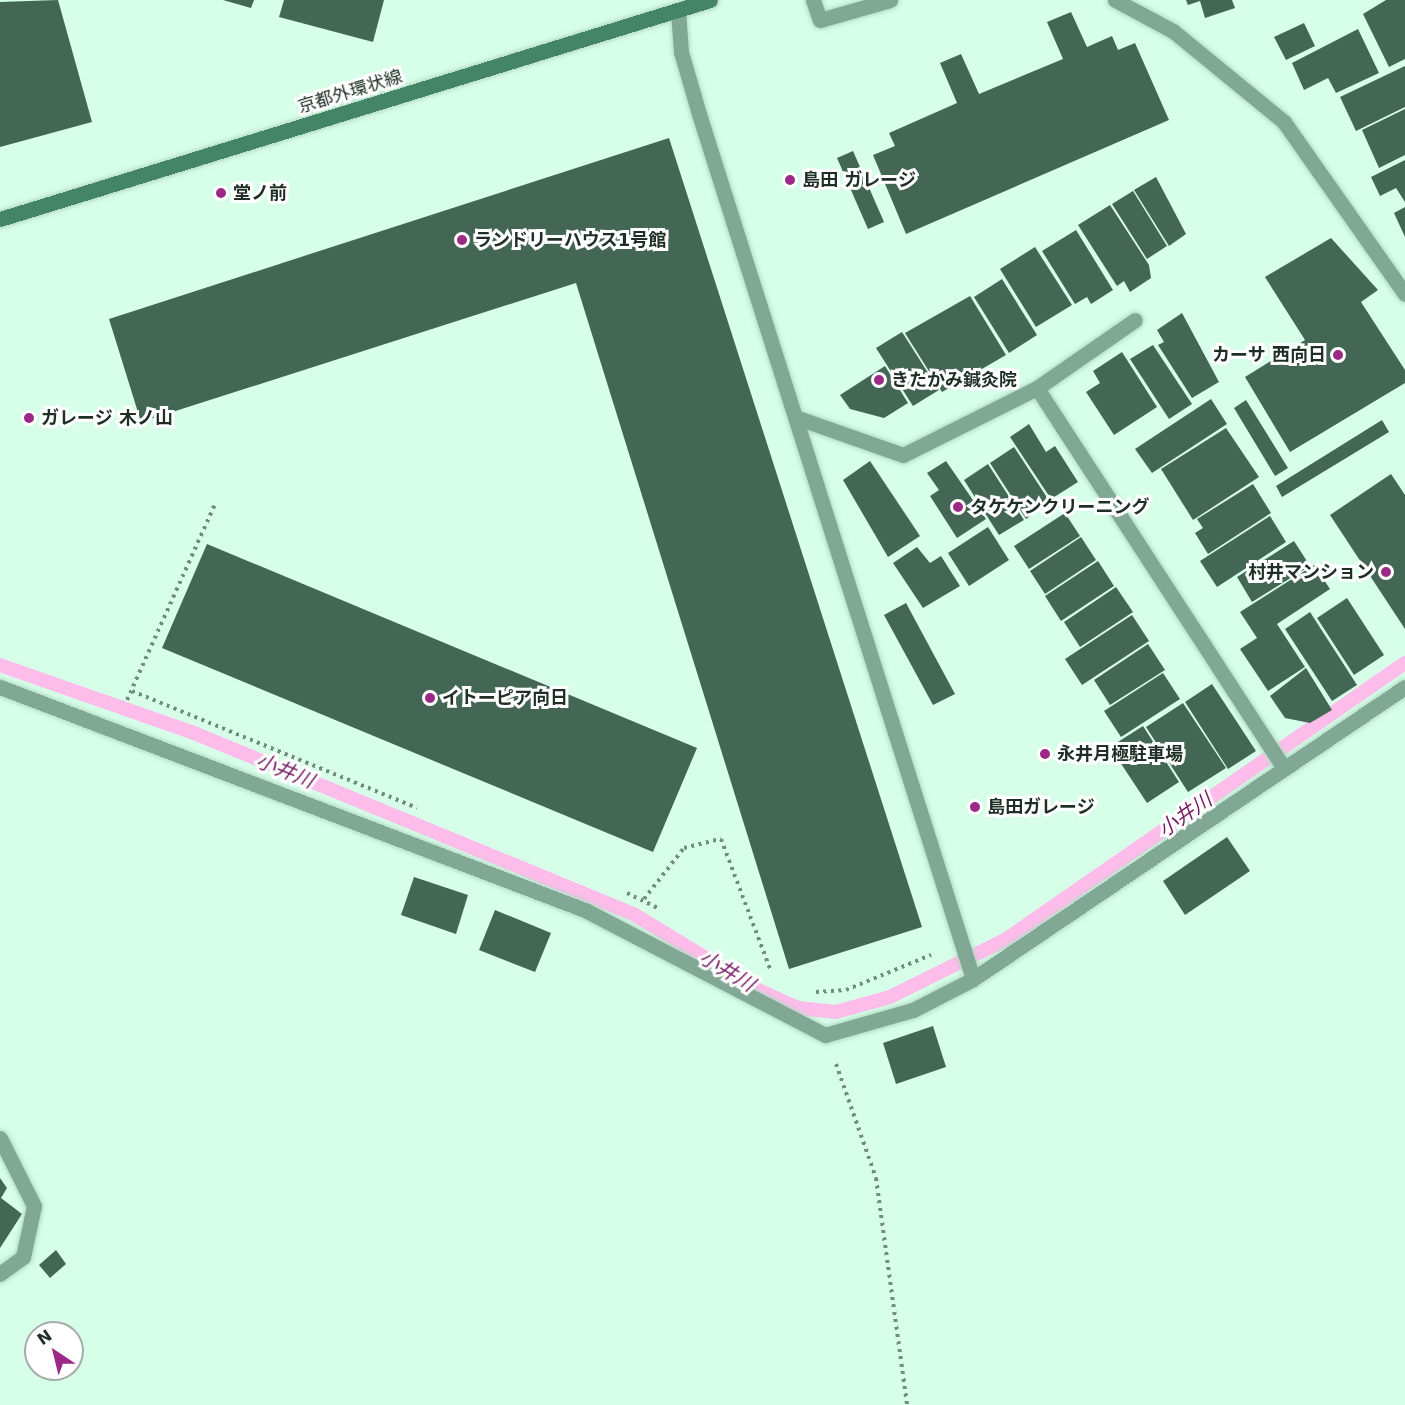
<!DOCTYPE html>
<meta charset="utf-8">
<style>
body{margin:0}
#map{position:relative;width:1405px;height:1405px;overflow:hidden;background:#d6fee9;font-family:"DejaVu Sans","Noto Sans JP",sans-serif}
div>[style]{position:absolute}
.stream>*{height:14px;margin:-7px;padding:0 7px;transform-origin:7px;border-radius:7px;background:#fdbcea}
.building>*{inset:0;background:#436655}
.path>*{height:4px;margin-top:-2px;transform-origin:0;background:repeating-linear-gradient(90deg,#728d7f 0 3px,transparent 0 7.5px)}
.roads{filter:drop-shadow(0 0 2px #b5d9c6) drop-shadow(0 0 2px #b5d9c6)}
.street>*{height:15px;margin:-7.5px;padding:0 7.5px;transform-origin:7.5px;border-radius:7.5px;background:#80a894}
.secondary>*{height:15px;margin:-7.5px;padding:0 7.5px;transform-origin:7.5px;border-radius:7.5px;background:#448467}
.dots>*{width:16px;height:16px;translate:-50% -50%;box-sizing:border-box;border:3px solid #fff;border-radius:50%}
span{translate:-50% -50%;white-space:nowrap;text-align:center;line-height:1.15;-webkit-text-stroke:6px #fff;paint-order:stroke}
.street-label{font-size:18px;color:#1f2f27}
.poi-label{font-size:18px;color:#1f2f27;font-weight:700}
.left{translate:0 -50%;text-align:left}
.right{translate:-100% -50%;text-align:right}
.water-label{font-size:20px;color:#751a62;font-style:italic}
.north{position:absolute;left:24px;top:1321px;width:60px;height:60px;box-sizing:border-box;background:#fff;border:2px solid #a5aca9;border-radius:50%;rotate:325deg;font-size:16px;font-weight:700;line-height:24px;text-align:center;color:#1f2f27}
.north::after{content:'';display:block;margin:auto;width:21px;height:27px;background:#9c2985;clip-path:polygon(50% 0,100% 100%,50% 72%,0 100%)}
</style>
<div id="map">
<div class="stream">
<div style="left:0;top:665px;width:206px;rotate:19.3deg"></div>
<div style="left:194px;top:733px;width:477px;rotate:22.4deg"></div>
<div style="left:635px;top:915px;width:146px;rotate:31.3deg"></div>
<div style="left:760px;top:991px;width:42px;rotate:24.1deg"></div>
<div style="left:798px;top:1008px;width:38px;rotate:6deg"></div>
<div style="left:836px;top:1012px;width:56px;rotate:-15.5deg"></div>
<div style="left:890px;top:997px;width:128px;rotate:-26.4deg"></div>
<div style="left:1005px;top:940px;width:487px;rotate:-34.7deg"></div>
</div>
<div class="building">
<div style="clip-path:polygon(58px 0,92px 122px,0 147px,0 2px)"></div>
<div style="clip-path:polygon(223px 0,254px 0,251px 8px)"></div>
<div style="clip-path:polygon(284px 0,384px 0,373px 42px,279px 17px)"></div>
<div style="clip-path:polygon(1186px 0,1232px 0,1235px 8px,1205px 18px,1200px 1px,1188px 5px)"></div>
<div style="clip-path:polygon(1386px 0,1405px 0,1405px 59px,1389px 67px,1363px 14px)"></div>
<div style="clip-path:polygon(1071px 12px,1087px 47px,1112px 36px,1118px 50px,1135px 43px,1169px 120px,906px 234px,873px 155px,895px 146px,889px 133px,957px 103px,940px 63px,961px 54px,979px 94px,1063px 59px,1047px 22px)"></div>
<div style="clip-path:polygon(1304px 23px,1315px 46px,1286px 60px,1274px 37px)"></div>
<div style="clip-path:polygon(1358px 29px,1379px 73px,1336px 93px,1328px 78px,1304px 90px,1292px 63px)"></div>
<div style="clip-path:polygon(1405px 66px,1405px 107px,1356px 131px,1340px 97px)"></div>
<div style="clip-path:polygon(1405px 109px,1405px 155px,1379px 168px,1362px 130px)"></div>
<div style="clip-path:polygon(669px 138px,922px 927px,789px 969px,576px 283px,141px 422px,109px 319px)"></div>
<div style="clip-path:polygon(853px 151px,884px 222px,868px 229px,837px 158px)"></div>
<div style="clip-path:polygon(1405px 160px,1405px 202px,1396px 188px,1380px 196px,1371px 177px)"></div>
<div style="clip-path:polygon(1156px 177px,1186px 234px,1169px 246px,1134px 190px)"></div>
<div style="clip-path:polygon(1133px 191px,1167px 246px,1147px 259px,1112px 204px)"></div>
<div style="clip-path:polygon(1110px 205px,1149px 265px,1151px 278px,1130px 292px,1124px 281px,1117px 286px,1078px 225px)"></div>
<div style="clip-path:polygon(1405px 207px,1405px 237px,1394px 213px)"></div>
<div style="clip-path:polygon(1076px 230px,1113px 290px,1091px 304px,1087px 297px,1075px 304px,1042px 251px)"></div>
<div style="clip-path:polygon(1331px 238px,1378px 290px,1361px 302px,1405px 370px,1405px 383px,1290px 452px,1245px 377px,1305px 340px,1265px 277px)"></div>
<div style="clip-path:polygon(1035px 247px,1072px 305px,1036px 327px,1000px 269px)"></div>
<div style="clip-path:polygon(1002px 279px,1037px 335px,1009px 353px,974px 297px)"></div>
<div style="clip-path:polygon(970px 296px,1006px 355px,942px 392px,905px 333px)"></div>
<div style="clip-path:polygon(1182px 313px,1219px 382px,1192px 398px,1158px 345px,1164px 342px,1157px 330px)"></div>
<div style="clip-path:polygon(902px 332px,939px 390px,913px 406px,876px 348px)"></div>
<div style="clip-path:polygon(1153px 345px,1192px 404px,1169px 419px,1130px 359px)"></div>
<div style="clip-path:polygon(1122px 352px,1157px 407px,1114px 435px,1086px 392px,1100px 383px,1093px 371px)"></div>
<div style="clip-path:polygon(885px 366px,908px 403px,884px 418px,850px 409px,840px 395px)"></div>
<div style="clip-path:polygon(1211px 399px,1227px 424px,1152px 473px,1135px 449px)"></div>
<div style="clip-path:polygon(1246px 400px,1288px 468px,1275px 476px,1234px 408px)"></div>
<div style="clip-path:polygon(1382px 420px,1389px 432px,1282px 497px,1276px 486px)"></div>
<div style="clip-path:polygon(1029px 424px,1046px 452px,1055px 446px,1078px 482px,1051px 499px,1010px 437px)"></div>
<div style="clip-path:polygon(1226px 428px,1259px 477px,1193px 520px,1161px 469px)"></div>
<div style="clip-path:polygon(1014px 447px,1050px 502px,1026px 519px,990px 463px)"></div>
<div style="clip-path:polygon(870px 461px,920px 536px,888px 557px,843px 480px)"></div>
<div style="clip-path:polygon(946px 461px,986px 519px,957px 538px,930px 496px,939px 490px,927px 473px)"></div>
<div style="clip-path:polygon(988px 464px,1024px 520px,999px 535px,964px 480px)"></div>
<div style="clip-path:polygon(1391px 474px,1405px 495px,1405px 629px,1330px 515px)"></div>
<div style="clip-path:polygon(1253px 484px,1271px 513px,1208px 554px,1195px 533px,1203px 528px,1197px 519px)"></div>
<div style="clip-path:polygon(1065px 513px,1080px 536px,1029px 569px,1014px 546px)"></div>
<div style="clip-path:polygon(1270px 516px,1286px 542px,1217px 587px,1200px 561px)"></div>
<div style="clip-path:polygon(988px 527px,1009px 560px,969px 586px,948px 553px)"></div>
<div style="clip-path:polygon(1081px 537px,1096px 560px,1045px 594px,1030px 571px)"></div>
<div style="clip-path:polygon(1294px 541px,1310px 566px,1252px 602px,1237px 577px)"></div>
<div style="clip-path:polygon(207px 544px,697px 748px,653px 852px,162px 648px)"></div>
<div style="clip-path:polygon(917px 547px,930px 563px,941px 556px,960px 586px,923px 608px,893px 563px)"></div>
<div style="clip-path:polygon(1098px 561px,1114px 586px,1061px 621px,1045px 596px)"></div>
<div style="clip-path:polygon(1314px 565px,1330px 589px,1277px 624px,1305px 667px,1268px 691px,1240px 649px,1257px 638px,1240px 612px)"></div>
<div style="clip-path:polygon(1116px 587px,1133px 612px,1080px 647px,1064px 622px)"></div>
<div style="clip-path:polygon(1347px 598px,1384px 655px,1354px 675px,1317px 618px)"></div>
<div style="clip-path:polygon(906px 603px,955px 694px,933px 705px,884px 615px)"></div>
<div style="clip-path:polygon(1310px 612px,1357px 685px,1332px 701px,1285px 629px)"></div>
<div style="clip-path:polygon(1132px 615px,1149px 641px,1082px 685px,1065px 659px)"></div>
<div style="clip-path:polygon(1148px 644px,1165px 670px,1110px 705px,1094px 680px)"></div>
<div style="clip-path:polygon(1306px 668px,1332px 710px,1310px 723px,1285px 718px,1270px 696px)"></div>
<div style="clip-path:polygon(1163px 673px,1180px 699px,1121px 737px,1104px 711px)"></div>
<div style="clip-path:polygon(1212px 684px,1256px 751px,1228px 769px,1185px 702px)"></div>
<div style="clip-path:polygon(1183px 703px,1226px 768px,1188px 792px,1146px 727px)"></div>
<div style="clip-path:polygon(1143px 726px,1179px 782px,1147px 803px,1110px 747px)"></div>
<div style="clip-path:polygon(1227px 837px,1250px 871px,1185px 915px,1163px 881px)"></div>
<div style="clip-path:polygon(414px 877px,468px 895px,456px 934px,401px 915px)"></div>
<div style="clip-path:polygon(495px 910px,551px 933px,535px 972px,479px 950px)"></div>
<div style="clip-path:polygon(933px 1026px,946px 1067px,896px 1084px,883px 1043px)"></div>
<div style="clip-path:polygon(0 1178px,7px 1188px,1px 1198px,22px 1214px,0 1248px)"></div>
<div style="clip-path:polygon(56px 1250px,66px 1264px,50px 1278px,39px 1265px)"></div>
</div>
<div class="path">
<div style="left:132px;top:691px;width:308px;rotate:22.3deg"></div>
<div style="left:127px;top:700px;width:215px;rotate:-65.8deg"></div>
<div style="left:627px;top:893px;width:34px;rotate:26deg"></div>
<div style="left:644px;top:899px;width:65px;rotate:-51.9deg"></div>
<div style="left:684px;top:848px;width:38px;rotate:-14deg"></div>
<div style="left:721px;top:839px;width:139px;rotate:69.3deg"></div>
<div style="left:816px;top:992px;width:30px;rotate:-4deg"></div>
<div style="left:846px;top:990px;width:92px;rotate:-22.4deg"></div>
<div style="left:836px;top:1064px;width:121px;rotate:70.7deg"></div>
<div style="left:876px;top:1178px;width:229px;rotate:82.2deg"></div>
</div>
<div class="roads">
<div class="street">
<div style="left:813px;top:0;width:21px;rotate:71deg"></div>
<div style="left:820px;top:20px;width:73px;rotate:-15.9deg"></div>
<div style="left:1115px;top:0;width:66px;rotate:28.1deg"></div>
<div style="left:1173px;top:31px;width:144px;rotate:39.3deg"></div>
<div style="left:1284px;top:122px;width:210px;rotate:54.9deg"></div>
<div style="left:678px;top:11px;width:41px;rotate:85.8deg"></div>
<div style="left:681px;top:52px;width:65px;rotate:73.8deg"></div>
<div style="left:699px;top:114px;width:907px;rotate:72.42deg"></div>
<div style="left:1037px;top:388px;width:453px;rotate:57deg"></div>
<div style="left:798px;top:418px;width:111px;rotate:19.4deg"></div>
<div style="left:903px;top:455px;width:150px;rotate:-26.6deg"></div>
<div style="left:1037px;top:388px;width:119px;rotate:-34.8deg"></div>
<div style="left:0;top:687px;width:626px;rotate:20.87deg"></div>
<div style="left:585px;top:910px;width:271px;rotate:27.5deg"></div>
<div style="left:825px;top:1035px;width:91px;rotate:-15.9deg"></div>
<div style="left:913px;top:1010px;width:68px;rotate:-27.3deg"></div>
<div style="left:973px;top:979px;width:521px;rotate:-34.06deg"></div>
<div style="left:0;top:1138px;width:76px;rotate:63.4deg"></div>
<div style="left:34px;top:1206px;width:52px;rotate:102.2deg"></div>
<div style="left:23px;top:1257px;width:29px;rotate:144deg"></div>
</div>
<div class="secondary">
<div style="left:0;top:219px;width:743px;rotate:-17.14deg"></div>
</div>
</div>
<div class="dots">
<div style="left:790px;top:180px;background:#9c2985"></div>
<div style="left:221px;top:193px;background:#9c2985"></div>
<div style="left:462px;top:240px;background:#9c2985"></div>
<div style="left:1338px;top:355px;background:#9c2985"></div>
<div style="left:879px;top:380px;background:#9c2985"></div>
<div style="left:29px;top:418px;background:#9c2985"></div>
<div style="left:958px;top:507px;background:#9c2985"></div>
<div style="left:1386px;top:572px;background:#9c2985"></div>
<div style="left:430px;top:698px;background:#9c2985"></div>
<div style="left:1045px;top:754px;background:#9c2985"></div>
<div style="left:975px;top:807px;background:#9c2985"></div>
</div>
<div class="street-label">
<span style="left:350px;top:92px;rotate:-17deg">京都外環状線</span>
</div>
<div class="poi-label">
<span class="left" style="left:802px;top:180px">島田 ガレージ</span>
<span class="left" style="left:233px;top:193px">堂ノ前</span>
<span class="left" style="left:474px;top:240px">ランドリーハウス1号館</span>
<span class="right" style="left:1326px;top:355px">カーサ 西向日</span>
<span class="left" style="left:891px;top:380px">きたかみ鍼灸院</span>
<span class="left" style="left:41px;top:418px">ガレージ 木ノ山</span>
<span class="left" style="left:970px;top:507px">タケケンクリーニング</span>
<span class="right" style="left:1374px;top:572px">村井マンション</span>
<span class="left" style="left:442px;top:698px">イトーピア向日</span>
<span class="left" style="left:1057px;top:754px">永井月極駐車場</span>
<span class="left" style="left:987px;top:807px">島田ガレージ</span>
</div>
<div class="water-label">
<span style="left:285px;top:771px;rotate:22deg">小井川</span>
<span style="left:1185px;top:815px;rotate:-35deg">小井川</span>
<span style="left:727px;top:971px;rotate:31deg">小井川</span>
</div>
<div class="north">N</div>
</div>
